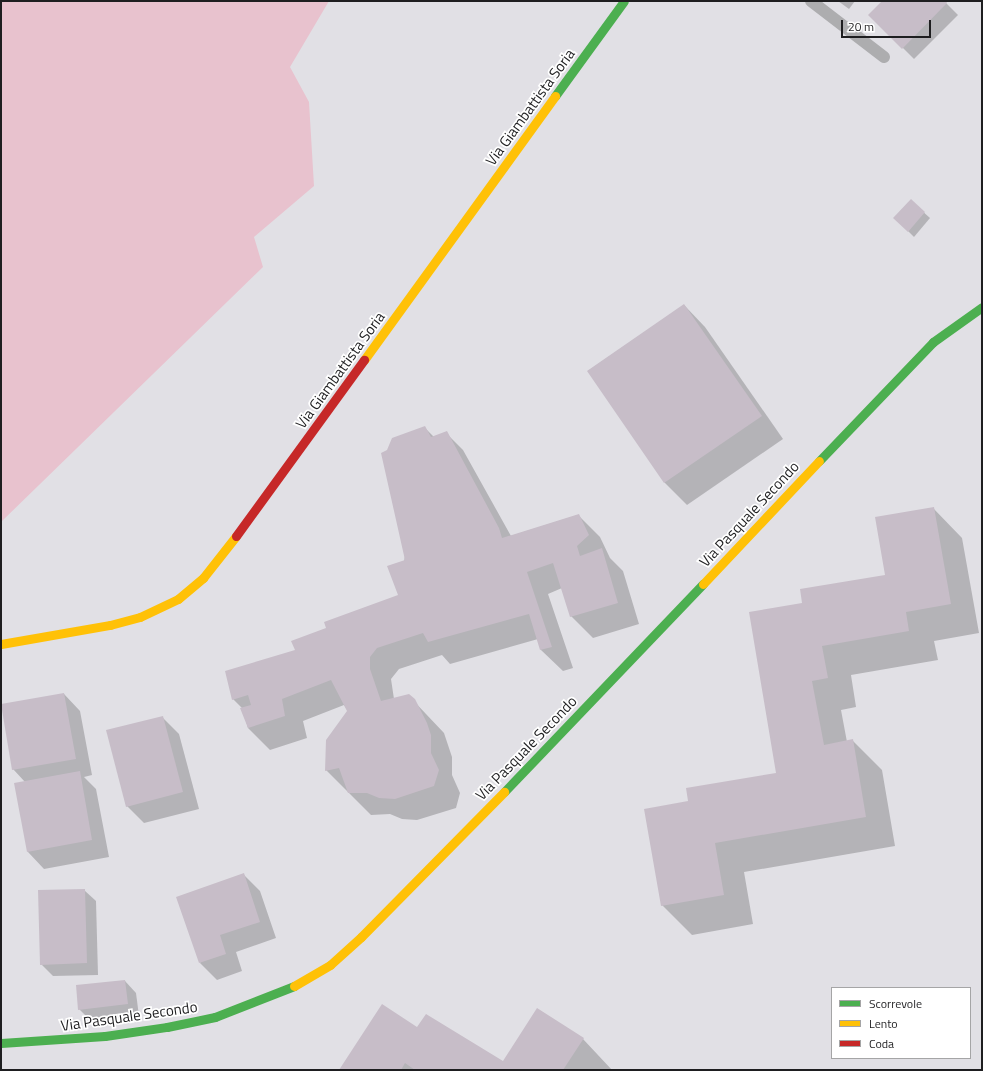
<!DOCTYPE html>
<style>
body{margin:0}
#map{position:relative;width:983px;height:1071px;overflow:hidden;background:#e1e0e5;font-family:"Titillium Web",sans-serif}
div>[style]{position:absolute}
.green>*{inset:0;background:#e8c2ce}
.shadow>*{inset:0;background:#0003}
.building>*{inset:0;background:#c7bdc8}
.lane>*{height:12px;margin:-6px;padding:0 6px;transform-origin:6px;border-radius:6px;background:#adadaf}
.fast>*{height:9px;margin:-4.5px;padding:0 4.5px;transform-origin:4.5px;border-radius:4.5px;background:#4caf50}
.slow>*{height:9px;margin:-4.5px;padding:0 4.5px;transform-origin:4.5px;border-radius:4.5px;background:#ffc107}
.jam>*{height:9px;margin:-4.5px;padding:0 4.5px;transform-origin:4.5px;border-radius:4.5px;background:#c62828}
span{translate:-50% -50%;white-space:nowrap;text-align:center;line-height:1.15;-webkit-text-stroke:3.5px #fff;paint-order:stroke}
.street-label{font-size:15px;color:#1e1e20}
.frame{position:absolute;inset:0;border:2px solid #1e1e20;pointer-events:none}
.legend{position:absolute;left:831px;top:987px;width:140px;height:72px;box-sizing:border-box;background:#fff;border:1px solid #a5a5a6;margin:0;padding:5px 7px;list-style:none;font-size:12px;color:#1e1e20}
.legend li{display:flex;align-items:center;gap:8px;height:20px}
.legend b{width:20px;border:1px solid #a5a5a6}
.scale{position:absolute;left:841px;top:20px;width:90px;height:18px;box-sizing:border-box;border:2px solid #1e1e20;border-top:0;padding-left:5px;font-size:12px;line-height:14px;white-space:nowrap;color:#1e1e20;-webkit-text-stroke:3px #fff;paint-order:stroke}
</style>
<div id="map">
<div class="green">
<div style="clip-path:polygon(1px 1px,329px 1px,290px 67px,309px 102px,314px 186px,254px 237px,263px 267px,1px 522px)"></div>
</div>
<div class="shadow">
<div style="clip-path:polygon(838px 1px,855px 1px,849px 9px)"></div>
<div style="clip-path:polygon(884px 1px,944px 1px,958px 15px,914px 59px,870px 15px)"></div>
<div style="clip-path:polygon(911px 201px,930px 218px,914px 237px,895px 218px)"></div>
<div style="clip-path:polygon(684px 305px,705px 327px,783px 439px,687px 505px,665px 483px,588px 371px)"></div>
<div style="clip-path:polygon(424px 427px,434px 437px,446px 433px,463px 450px,511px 536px,578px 515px,600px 537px,610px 558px,623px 571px,639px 624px,593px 638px,571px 616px,562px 588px,548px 594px,573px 668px,563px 671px,541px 650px,538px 639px,450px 664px,442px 655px,399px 669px,391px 679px,394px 699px,408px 695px,444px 733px,452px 757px,452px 775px,460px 793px,456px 808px,417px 820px,402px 819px,390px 814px,371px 815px,326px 770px,348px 711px,344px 705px,303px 721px,307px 738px,270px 750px,248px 728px,242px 708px,233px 699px,327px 629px,399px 596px)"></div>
<div style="clip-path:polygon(933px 508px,962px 538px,979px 633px,934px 641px,938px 660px,851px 675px,856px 707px,841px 710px,847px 742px,853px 741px,882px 770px,895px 846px,744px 872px,753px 924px,692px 935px,662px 905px,689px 802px,778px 774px,803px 604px,886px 576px)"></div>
<div style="clip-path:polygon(64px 694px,80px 711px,92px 775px,84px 777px,96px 789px,109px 857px,44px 869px,28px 852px,25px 782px,13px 769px)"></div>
<div style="clip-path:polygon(162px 717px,179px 734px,199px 809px,144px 823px,127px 806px)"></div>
<div style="clip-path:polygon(243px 874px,260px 891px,276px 938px,236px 952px,242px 971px,217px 980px,200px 963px)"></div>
<div style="clip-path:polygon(84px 890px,96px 901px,98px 975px,53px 976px,41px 964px)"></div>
<div style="clip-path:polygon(125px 981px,136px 993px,139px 1016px,91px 1021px,79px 1009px)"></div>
<div style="clip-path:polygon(538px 1010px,583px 1039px,612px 1070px,340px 1070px,418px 1029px,504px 1063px)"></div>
</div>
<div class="building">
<div style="clip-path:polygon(882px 1px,946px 1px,947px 3px,902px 49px,868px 15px)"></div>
<div style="clip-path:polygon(911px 199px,925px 212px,908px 232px,893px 218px)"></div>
<div style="clip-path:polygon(684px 304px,762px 416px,664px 483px,587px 371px)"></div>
<div style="clip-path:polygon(425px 426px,431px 437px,447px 431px,499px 528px,502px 538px,579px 514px,589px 535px,577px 546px,580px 556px,602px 548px,618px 603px,570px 617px,553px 563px,527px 572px,552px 647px,540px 650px,529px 614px,428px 642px,423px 633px,377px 648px,370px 657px,370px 669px,381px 701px,409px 694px,415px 699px,427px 723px,431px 735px,431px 753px,439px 770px,434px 786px,395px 799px,379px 798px,367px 793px,348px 793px,339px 768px,325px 771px,326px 740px,347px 711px,331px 680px,282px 699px,285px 716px,248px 728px,240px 708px,251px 705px,248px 695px,232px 700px,225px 671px,295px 650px,291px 641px,326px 628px,324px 622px,398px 595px,387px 566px,405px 560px,381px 453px,387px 450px,392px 438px)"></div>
<div style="clip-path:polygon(934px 507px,951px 604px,906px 612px,909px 631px,822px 646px,828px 678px,812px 681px,824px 745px,853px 739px,866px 817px,715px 843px,724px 895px,661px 906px,644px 809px,688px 801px,686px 788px,776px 773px,749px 612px,802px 603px,800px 589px,885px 575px,875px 517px)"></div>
<div style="clip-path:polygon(64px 693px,76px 759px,12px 770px,1px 704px)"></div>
<div style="clip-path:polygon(163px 716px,183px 792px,126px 807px,106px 730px)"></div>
<div style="clip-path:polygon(80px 771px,92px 840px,27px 852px,14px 783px)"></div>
<div style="clip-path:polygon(244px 873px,260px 922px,220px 935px,226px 954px,199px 963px,176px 897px)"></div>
<div style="clip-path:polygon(85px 889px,87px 963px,40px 965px,38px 890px)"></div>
<div style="clip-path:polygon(125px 980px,128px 1004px,78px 1010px,76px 985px)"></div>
<div style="clip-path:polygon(382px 1004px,417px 1027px,426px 1014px,503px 1061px,537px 1008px,584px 1038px,563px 1070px,415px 1070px,405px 1063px,401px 1070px,339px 1070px)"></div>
</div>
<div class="lane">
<div style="left:811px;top:1px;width:92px;rotate:37.5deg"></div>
</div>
<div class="fast">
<div style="left:555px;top:96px;width:117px;rotate:-54deg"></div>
<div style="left:819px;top:461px;width:165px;rotate:-46.2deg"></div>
<div style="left:933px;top:342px;width:60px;rotate:-35.5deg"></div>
<div style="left:504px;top:792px;width:288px;rotate:-46.3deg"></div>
<div style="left:1px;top:1043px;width:104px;rotate:-3.9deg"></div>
<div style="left:105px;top:1036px;width:63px;rotate:-8.3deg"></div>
<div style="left:167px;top:1027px;width:49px;rotate:-11.8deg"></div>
<div style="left:215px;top:1017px;width:85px;rotate:-21.4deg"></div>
</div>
<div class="slow">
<div style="left:364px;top:360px;width:326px;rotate:-54.1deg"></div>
<div style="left:703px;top:584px;width:169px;rotate:-46.7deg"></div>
<div style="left:1px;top:644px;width:111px;rotate:-9.9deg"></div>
<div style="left:110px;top:625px;width:31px;rotate:-15deg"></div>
<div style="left:140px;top:617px;width:42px;rotate:-25.3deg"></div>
<div style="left:178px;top:599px;width:33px;rotate:-40deg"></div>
<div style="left:203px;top:578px;width:53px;rotate:-51.8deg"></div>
<div style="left:294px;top:986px;width:42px;rotate:-30.3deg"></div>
<div style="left:330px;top:965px;width:42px;rotate:-42.1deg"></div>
<div style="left:361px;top:937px;width:204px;rotate:-45.4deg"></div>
</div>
<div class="jam">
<div style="left:236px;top:536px;width:218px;rotate:-54deg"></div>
</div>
<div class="street-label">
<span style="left:530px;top:107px;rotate:-54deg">Via Giambattista Soria</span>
<span style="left:340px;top:370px;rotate:-54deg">Via Giambattista Soria</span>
<span style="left:749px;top:514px;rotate:-47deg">Via Pasquale Secondo</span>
<span style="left:526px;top:748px;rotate:-46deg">Via Pasquale Secondo</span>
<span style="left:129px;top:1016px;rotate:-8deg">Via Pasquale Secondo</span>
</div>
<div class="frame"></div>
<ul class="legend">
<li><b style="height:5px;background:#4caf50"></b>Scorrevole</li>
<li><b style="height:5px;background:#ffc107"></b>Lento</li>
<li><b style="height:5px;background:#c62828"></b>Coda</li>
</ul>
<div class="scale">20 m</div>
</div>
